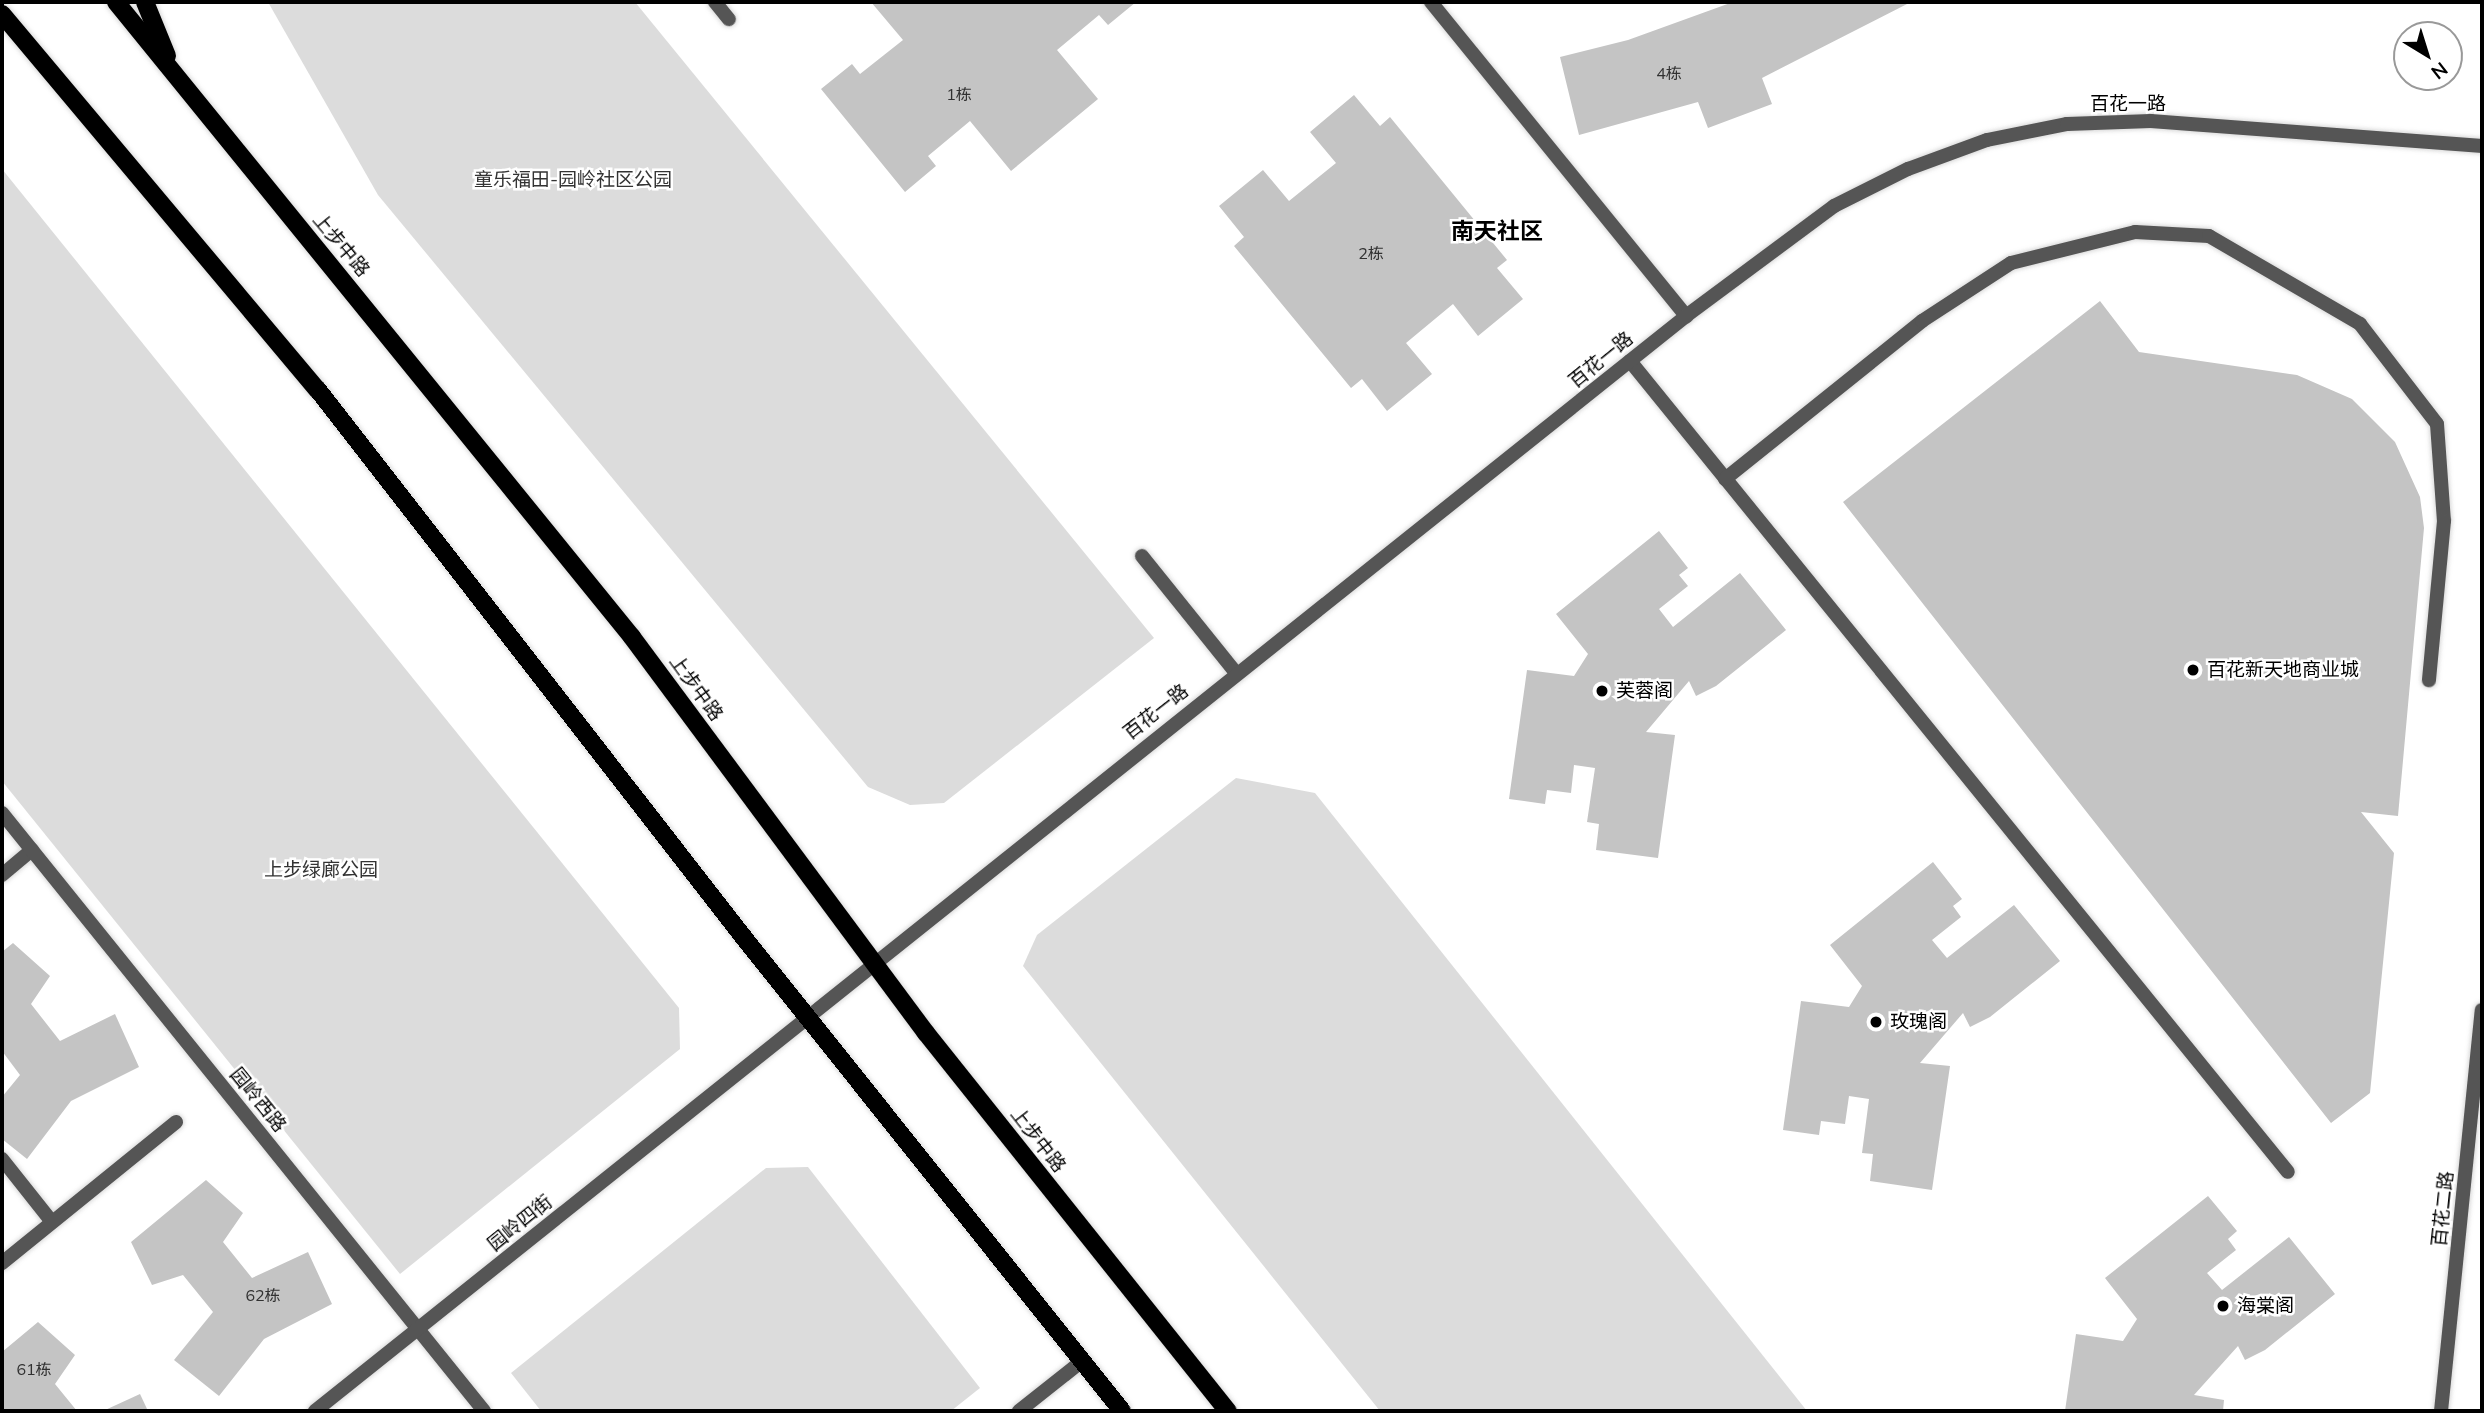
<!DOCTYPE html>
<meta charset="utf-8">
<style>
body{margin:0}
#map{position:relative;width:2484px;height:1413px;overflow:hidden;background:#fff;font-family:Mulish,"Noto Sans SC",sans-serif}
div>[style]{position:absolute}
.green>*{inset:0;background:#dcdcdc}
.building>*{inset:0;background:#c4c4c4}
.roads{filter:drop-shadow(0 0 2px #dbdbdb) drop-shadow(0 0 2px #dbdbdb)}
.service>*{height:14px;margin:-7px;padding:0 7px;transform-origin:7px;border-radius:7px;background:#555}
.minor>*{height:14px;margin:-7px;padding:0 7px;transform-origin:7px;border-radius:7px;background:#555}
.tertiary>*{height:14px;margin:-7px;padding:0 7px;transform-origin:7px;border-radius:7px;background:#555}
.primary>*{height:18px;margin:-9px;padding:0 9px;transform-origin:9px;border-radius:9px;background:#000}
.dots>*{width:19px;height:19px;translate:-50% -50%;box-sizing:border-box;border:4px solid #fff;border-radius:50%}
span{translate:-50% -50%;white-space:nowrap;text-align:center;line-height:1.15;-webkit-text-stroke:5px #fff;paint-order:stroke}
.number-label{font-size:16px;color:#313131}
.number-label span{-webkit-text-stroke-width:0}
.street-label{font-size:19px;color:#000}
.park-label{font-size:19px;color:#333}
.poi-label{font-size:19px;color:#000}
.left{translate:0 -50%;text-align:left}
.quarter-label{font-size:23px;color:#000;font-weight:700}
.frame{position:absolute;inset:0;border:4px solid #000;pointer-events:none}
.north{position:absolute;left:2393px;top:21px;width:70px;height:70px;box-sizing:border-box;background:#fff;border:2px solid #999;border-radius:50%;rotate:142deg;font-size:19px;font-weight:700;line-height:28px;text-align:center;color:#000}
.north::after{content:'';display:block;margin:auto;width:24px;height:32px;background:#000;clip-path:polygon(50% 0,100% 100%,50% 72%,0 100%)}
</style>
<div id="map">
<div class="green">
<div style="clip-path:polygon(268px 2px,635px 2px,1154px 638px,944px 803px,910px 805px,868px 787px,378px 195px)"></div>
<div style="clip-path:polygon(2px 169px,679px 1008px,680px 1049px,400px 1274px,2px 781px)"></div>
<div style="clip-path:polygon(1236px 778px,1315px 793px,1807px 1411px,1380px 1411px,1023px 966px,1037px 935px)"></div>
<div style="clip-path:polygon(808px 1167px,980px 1388px,951px 1411px,541px 1411px,511px 1373px,766px 1168px)"></div>
</div>
<div class="building">
<div style="clip-path:polygon(871px 2px,1136px 2px,1108px 25px,1099px 15px,1057px 50px,1098px 99px,1011px 171px,970px 121px,928px 156px,936px 166px,905px 192px,821px 89px,852px 64px,860px 74px,903px 40px)"></div>
<div style="clip-path:polygon(1733px 2px,1911px 2px,1762px 78px,1772px 104px,1708px 128px,1698px 102px,1579px 135px,1560px 57px,1628px 40px)"></div>
<div style="clip-path:polygon(1354px 95px,1380px 126px,1390px 117px,1507px 260px,1497px 268px,1523px 299px,1478px 336px,1453px 304px,1406px 343px,1432px 374px,1387px 411px,1362px 379px,1351px 388px,1234px 246px,1244px 237px,1219px 206px,1263px 170px,1289px 201px,1336px 163px,1310px 132px)"></div>
<div style="clip-path:polygon(2100px 301px,2139px 352px,2297px 375px,2352px 399px,2395px 442px,2420px 497px,2424px 528px,2398px 816px,2361px 812px,2394px 853px,2370px 1093px,2331px 1123px,1843px 502px)"></div>
<div style="clip-path:polygon(1659px 531px,1688px 568px,1679px 575px,1688px 586px,1659px 609px,1673px 627px,1740px 573px,1786px 630px,1716px 686px,1696px 696px,1689px 681px,1646px 732px,1675px 735px,1658px 858px,1596px 850px,1599px 824px,1587px 822px,1595px 768px,1574px 765px,1571px 793px,1547px 790px,1545px 804px,1509px 799px,1527px 670px,1574px 676px,1588px 654px,1556px 614px)"></div>
<div style="clip-path:polygon(1933px 862px,1962px 899px,1953px 906px,1961px 917px,1932px 940px,1947px 958px,2014px 905px,2060px 961px,1990px 1017px,1970px 1027px,1963px 1013px,1920px 1063px,1950px 1066px,1932px 1190px,1870px 1181px,1873px 1154px,1862px 1153px,1869px 1099px,1849px 1096px,1845px 1124px,1821px 1121px,1819px 1135px,1783px 1130px,1801px 1001px,1849px 1007px,1862px 986px,1830px 945px)"></div>
<div style="clip-path:polygon(13px 943px,50px 976px,31px 1004px,60px 1041px,115px 1014px,139px 1067px,71px 1101px,27px 1159px,2px 1139px,2px 1097px,20px 1075px,2px 1051px,2px 952px)"></div>
<div style="clip-path:polygon(206px 1180px,243px 1213px,223px 1242px,252px 1278px,308px 1252px,332px 1304px,264px 1339px,219px 1396px,174px 1360px,213px 1312px,183px 1275px,152px 1285px,131px 1242px)"></div>
<div style="clip-path:polygon(2208px 1196px,2237px 1231px,2228px 1239px,2236px 1250px,2207px 1273px,2222px 1290px,2289px 1237px,2335px 1294px,2265px 1350px,2245px 1360px,2238px 1346px,2194px 1395px,2224px 1400px,2223px 1411px,2065px 1411px,2076px 1334px,2123px 1341px,2137px 1319px,2105px 1278px)"></div>
<div style="clip-path:polygon(38px 1322px,75px 1355px,55px 1384px,77px 1411px,2px 1411px,2px 1352px)"></div>
<div style="clip-path:polygon(140px 1394px,148px 1411px,103px 1411px)"></div>
</div>
<div class="roads">
<div class="service">
<div style="left:715px;top:2px;width:22px;rotate:51deg"></div>
<div style="left:1630px;top:361px;width:1044px;rotate:50.95deg"></div>
<div style="left:1725px;top:479px;width:253px;rotate:-38.7deg"></div>
<div style="left:1922px;top:321px;width:106px;rotate:-33.1deg"></div>
<div style="left:2011px;top:263px;width:128px;rotate:-14deg"></div>
<div style="left:2135px;top:232px;width:74px;rotate:3.1deg"></div>
<div style="left:2209px;top:236px;width:175px;rotate:30.2deg"></div>
<div style="left:2360px;top:324px;width:126px;rotate:52.4deg"></div>
<div style="left:2437px;top:424px;width:97px;rotate:85.9deg"></div>
<div style="left:2444px;top:521px;width:160px;rotate:95.4deg"></div>
<div style="left:1142px;top:556px;width:150px;rotate:51.2deg"></div>
<div style="left:2px;top:875px;width:39px;rotate:-40deg"></div>
<div style="left:2px;top:1159px;width:80px;rotate:51.6deg"></div>
<div style="left:2px;top:1263px;width:224px;rotate:-39deg"></div>
</div>
<div class="minor">
<div style="left:1431px;top:2px;width:405px;rotate:50.9deg"></div>
<div style="left:2px;top:813px;width:768px;rotate:51.13deg"></div>
<div style="left:315px;top:1411px;width:1755px;rotate:-38.61deg"></div>
<div style="left:1686px;top:316px;width:184px;rotate:-36.6deg"></div>
<div style="left:1834px;top:206px;width:83px;rotate:-26.6deg"></div>
<div style="left:1908px;top:169px;width:84px;rotate:-20.2deg"></div>
<div style="left:1987px;top:140px;width:82px;rotate:-11.3deg"></div>
<div style="left:2067px;top:124px;width:84px;rotate:-2deg"></div>
<div style="left:2151px;top:121px;width:332px;rotate:4.3deg"></div>
<div style="left:1019px;top:1411px;width:80px;rotate:-38.4deg"></div>
</div>
<div class="tertiary">
<div style="left:2441px;top:1411px;width:403px;rotate:-84.2deg"></div>
</div>
<div class="primary">
<div style="left:116px;top:2px;width:818px;rotate:50.9deg"></div>
<div style="left:632px;top:637px;width:493px;rotate:53.4deg"></div>
<div style="left:926px;top:1033px;width:484px;rotate:51.4deg"></div>
<div style="left:145px;top:2px;width:58px;rotate:67.8deg"></div>
<div style="left:2px;top:14px;width:491px;rotate:50deg"></div>
<div style="left:318px;top:390px;width:689px;rotate:52.13deg"></div>
<div style="left:741px;top:934px;width:610px;rotate:51.38deg"></div>
</div>
</div>
<div class="dots">
<div style="left:2193px;top:670px;background:#000"></div>
<div style="left:1602px;top:691px;background:#000"></div>
<div style="left:1876px;top:1022px;background:#000"></div>
<div style="left:2223px;top:1306px;background:#000"></div>
</div>
<div class="number-label">
<span style="left:1669px;top:73px">4栋</span>
<span style="left:959px;top:94px">1栋</span>
<span style="left:1371px;top:253px">2栋</span>
<span style="left:263px;top:1295px">62栋</span>
<span style="left:34px;top:1369px">61栋</span>
</div>
<div class="street-label">
<span style="left:2128px;top:104px">百花一路</span>
<span style="left:341px;top:245px;rotate:50deg">上步中路</span>
<span style="left:1601px;top:360px;rotate:-39deg">百花一路</span>
<span style="left:696px;top:688px;rotate:54deg">上步中路</span>
<span style="left:1156px;top:712px;rotate:-38deg">百花一路</span>
<span style="left:258px;top:1100px;rotate:51deg">园岭西路</span>
<span style="left:1038px;top:1140px;rotate:52deg">上步中路</span>
<span style="left:2443px;top:1209px;rotate:-84deg">百花二路</span>
<span style="left:520px;top:1223px;rotate:-39deg">园岭四街</span>
</div>
<div class="park-label">
<span style="left:573px;top:180px">童乐福田-园岭社区公园</span>
<span style="left:321px;top:870px">上步绿廊公园</span>
</div>
<div class="poi-label">
<span class="left" style="left:2207px;top:670px">百花新天地商业城</span>
<span class="left" style="left:1616px;top:691px">芙蓉阁</span>
<span class="left" style="left:1890px;top:1022px">玫瑰阁</span>
<span class="left" style="left:2237px;top:1306px">海棠阁</span>
</div>
<div class="quarter-label">
<span style="left:1497px;top:231px">南天社区</span>
</div>
<div class="frame"></div>
<div class="north">N</div>
</div>
